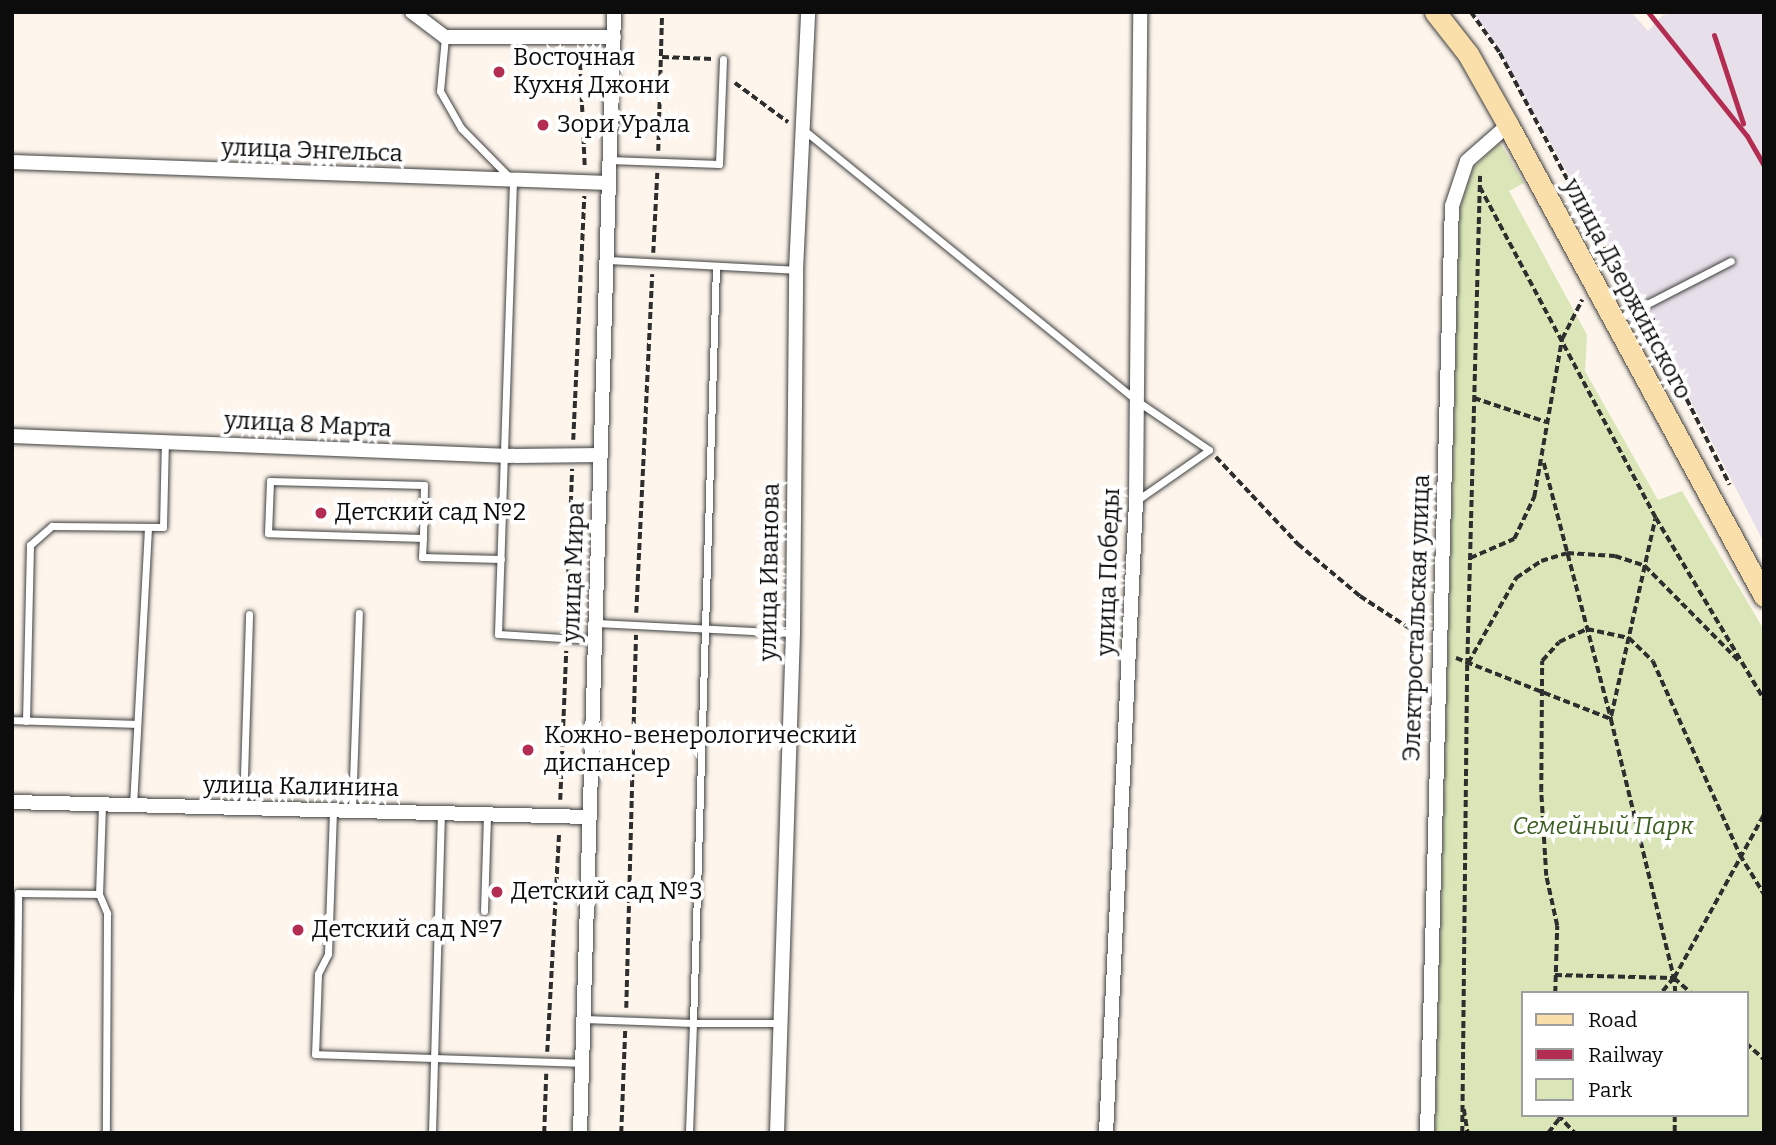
<!DOCTYPE html>
<meta charset="utf-8">
<style>
body{margin:0}
#map{position:relative;width:1776px;height:1145px;overflow:hidden;background:#fef6ec;font-family:Bitter,serif}
div>[style]{position:absolute}
.industrial>*{inset:0;background:#e7e0ea}
.green>*{inset:0;background:#dae6b8}
.path>*{height:3.5px;margin-top:-1.75px;transform-origin:0;background:repeating-linear-gradient(90deg,#2e2e2e 0 7px,transparent 0 10.5px)}
.roads{filter:drop-shadow(0 0 2px #3f3f3f) drop-shadow(0 0 2px #3f3f3f)}
.service>*{height:7px;margin:-3.5px;padding:0 3.5px;transform-origin:3.5px;border-radius:3.5px;background:#fff}
.minor>*{height:14px;margin:-7px;padding:0 7px;transform-origin:7px;border-radius:7px;background:#fff}
.secondary>*{height:21px;margin:-10.5px;padding:0 10.5px;transform-origin:10.5px;border-radius:10.5px;background:#fadfab}
.rail>*{height:5px;margin:-2.5px;padding:0 2.5px;transform-origin:2.5px;border-radius:2.5px;background:#b22d51}
.dots>*{width:19px;height:19px;translate:-50% -50%;box-sizing:border-box;border:4px solid #fff;border-radius:50%}
span{translate:-50% -50%;white-space:nowrap;text-align:center;line-height:1.15;-webkit-text-stroke:7px #fff;paint-order:stroke}
.poi-label{font-size:24px;color:#0c0c0c}
.left{translate:0 -50%;text-align:left}
.street-label{font-size:24px;color:#0c0c0c}
.park-label{font-size:24px;color:#3c5f21;font-style:italic}
.frame{position:absolute;inset:0;border:14px solid #0c0c0c;pointer-events:none}
.legend{position:absolute;left:1521px;top:991px;width:228px;height:126px;box-sizing:border-box;background:#fff;border:2px solid #9e9e9e;margin:0;padding:9px 12px;list-style:none;font-size:21px;color:#0c0c0c}
.legend li{display:flex;align-items:center;gap:14px;height:35px}
.legend b{width:35px;border:2px solid #9e9e9e}
</style>
<div id="map">
<div class="industrial">
<div style="clip-path:polygon(1473px 12px,1631px 12px,1648px 31px,1663px 15px,1682px 12px,1764px 12px,1764px 543px,1649px 320px,1498px 48px)"></div>
</div>
<div class="green">
<div style="clip-path:polygon(evenodd,1500px 143px,1524px 183px,1509px 191px,1587px 335px,1585px 371px,1658px 500px,1682px 491px,1764px 630px,1764px 1133px,1435px 1133px,1460px 208px,1473px 168px,1500px 143px,1522px 993px,1746px 993px,1746px 1115px,1522px 1115px,1522px 993px)"></div>
</div>
<div class="path">
<div style="left:1471px;top:12px;width:50px;rotate:54.7deg"></div>
<div style="left:1500px;top:53px;width:251px;rotate:61.9deg"></div>
<div style="left:1618px;top:274px;width:6px;rotate:135deg"></div>
<div style="left:580px;top:53px;width:115px;rotate:87.5deg"></div>
<div style="left:662px;top:57px;width:51px;rotate:2.2deg"></div>
<div style="left:735px;top:83px;width:66px;rotate:36.3deg"></div>
<div style="left:658px;top:151px;width:139px;rotate:-88.4deg"></div>
<div style="left:1480px;top:187px;width:375px;rotate:62deg"></div>
<div style="left:1656px;top:518px;width:211px;rotate:59.2deg"></div>
<div style="left:653px;top:253px;width:80px;rotate:-87.1deg"></div>
<div style="left:1618px;top:274px;width:7px;rotate:8deg"></div>
<div style="left:1625px;top:275px;width:26px;rotate:58deg"></div>
<div style="left:1650px;top:315px;width:7px;rotate:56deg"></div>
<div style="left:1654px;top:321px;width:6px;rotate:149deg"></div>
<div style="left:1649px;top:324px;width:180px;rotate:63.3deg"></div>
<div style="left:1474px;top:398px;width:76px;rotate:18.4deg"></div>
<div style="left:573px;top:440px;width:244px;rotate:-87.4deg"></div>
<div style="left:1216px;top:457px;width:120px;rotate:46.7deg"></div>
<div style="left:1298px;top:544px;width:81px;rotate:40deg"></div>
<div style="left:1360px;top:596px;width:79px;rotate:33.1deg"></div>
<div style="left:1544px;top:463px;width:265px;rotate:75.3deg"></div>
<div style="left:1470px;top:558px;width:48px;rotate:-23.4deg"></div>
<div style="left:1514px;top:539px;width:47px;rotate:-64.5deg"></div>
<div style="left:1534px;top:497px;width:160px;rotate:-80deg"></div>
<div style="left:1562px;top:339px;width:44px;rotate:-62.9deg"></div>
<div style="left:636px;top:613px;width:339px;rotate:-87.3deg"></div>
<div style="left:566px;top:629px;width:160px;rotate:-87.9deg"></div>
<div style="left:1456px;top:658px;width:167px;rotate:21.5deg"></div>
<div style="left:1611px;top:719px;width:267px;rotate:76.3deg"></div>
<div style="left:1674px;top:978px;width:19px;rotate:129deg"></div>
<div style="left:1468px;top:663px;width:98px;rotate:-60.5deg"></div>
<div style="left:1516px;top:578px;width:30px;rotate:-34deg"></div>
<div style="left:1541px;top:561px;width:27px;rotate:-17deg"></div>
<div style="left:1567px;top:553px;width:48px;rotate:3.6deg"></div>
<div style="left:1615px;top:556px;width:32px;rotate:18deg"></div>
<div style="left:1645px;top:566px;width:135px;rotate:45.3deg"></div>
<div style="left:1611px;top:716px;width:202px;rotate:-77.4deg"></div>
<div style="left:560px;top:800px;width:149px;rotate:-87.7deg"></div>
<div style="left:1555px;top:975px;width:119px;rotate:1.4deg"></div>
<div style="left:1674px;top:978px;width:23px;rotate:41deg"></div>
<div style="left:1555px;top:993px;width:67px;rotate:-88.3deg"></div>
<div style="left:1557px;top:926px;width:51px;rotate:-102.4deg"></div>
<div style="left:1546px;top:876px;width:85px;rotate:-93.4deg"></div>
<div style="left:1541px;top:791px;width:130px;rotate:-89.6deg"></div>
<div style="left:1542px;top:661px;width:25px;rotate:-48deg"></div>
<div style="left:1559px;top:642px;width:31px;rotate:-25deg"></div>
<div style="left:1587px;top:629px;width:43px;rotate:12.1deg"></div>
<div style="left:1629px;top:638px;width:33px;rotate:44deg"></div>
<div style="left:1653px;top:661px;width:213px;rotate:65.8deg"></div>
<div style="left:1740px;top:855px;width:46px;rotate:58.4deg"></div>
<div style="left:1675px;top:993px;width:15px;rotate:-94deg"></div>
<div style="left:1674px;top:978px;width:187px;rotate:-61.2deg"></div>
<div style="left:626px;top:1008px;width:373px;rotate:-88.5deg"></div>
<div style="left:1746px;top:1043px;width:24px;rotate:42deg"></div>
<div style="left:547px;top:1052px;width:220px;rotate:-86.9deg"></div>
<div style="left:1464px;top:1109px;width:24px;rotate:81deg"></div>
<div style="left:1558px;top:1115px;width:25px;rotate:47deg"></div>
<div style="left:1675px;top:1115px;width:18px;rotate:90deg"></div>
<div style="left:544px;top:1133px;width:59px;rotate:-88.1deg"></div>
<div style="left:621px;top:1133px;width:103px;rotate:-87.8deg"></div>
<div style="left:1462px;top:1133px;width:468px;rotate:-89.4deg"></div>
<div style="left:1467px;top:665px;width:489px;rotate:-88.5deg"></div>
<div style="left:1548px;top:1133px;width:23px;rotate:-52deg"></div>
</div>
<div class="roads">
<div class="service">
<div style="left:445px;top:37px;width:54px;rotate:95.3deg"></div>
<div style="left:440px;top:91px;width:43px;rotate:60.4deg"></div>
<div style="left:461px;top:128px;width:74px;rotate:45.5deg"></div>
<div style="left:513px;top:181px;width:453px;rotate:91.9deg"></div>
<div style="left:498px;top:634px;width:97px;rotate:3.5deg"></div>
<div style="left:805px;top:131px;width:428px;rotate:39.1deg"></div>
<div style="left:1137px;top:401px;width:87px;rotate:34.2deg"></div>
<div style="left:1209px;top:450px;width:89px;rotate:145.1deg"></div>
<div style="left:609px;top:160px;width:110px;rotate:2.1deg"></div>
<div style="left:719px;top:164px;width:105px;rotate:-87.8deg"></div>
<div style="left:607px;top:260px;width:189px;rotate:3deg"></div>
<div style="left:716px;top:266px;width:757px;rotate:91.74deg"></div>
<div style="left:693px;top:1023px;width:87px"></div>
<div style="left:1616px;top:320px;width:129px;rotate:-27.2deg"></div>
<div style="left:423px;top:538px;width:155px;rotate:-178.2deg"></div>
<div style="left:268px;top:533px;width:52px;rotate:-87.8deg"></div>
<div style="left:270px;top:481px;width:154px;rotate:1.5deg"></div>
<div style="left:424px;top:485px;width:53px;rotate:91.1deg"></div>
<div style="left:423px;top:538px;width:19px;rotate:93deg"></div>
<div style="left:422px;top:557px;width:79px;rotate:1.5deg"></div>
<div style="left:595px;top:623px;width:198px;rotate:2.9deg"></div>
<div style="left:12px;top:720px;width:124px;rotate:1.8deg"></div>
<div style="left:26px;top:721px;width:176px;rotate:-88.7deg"></div>
<div style="left:30px;top:545px;width:29px;rotate:-41deg"></div>
<div style="left:52px;top:526px;width:111px;rotate:0.5deg"></div>
<div style="left:163px;top:527px;width:85px;rotate:-88.7deg"></div>
<div style="left:102px;top:805px;width:89px;rotate:91.9deg"></div>
<div style="left:99px;top:894px;width:21px;rotate:67deg"></div>
<div style="left:107px;top:913px;width:220px;rotate:90.3deg"></div>
<div style="left:133px;top:805px;width:277px;rotate:-86.9deg"></div>
<div style="left:243px;top:808px;width:194px;rotate:-88.2deg"></div>
<div style="left:352px;top:810px;width:197px;rotate:-88deg"></div>
<div style="left:333px;top:811px;width:143px;rotate:92deg"></div>
<div style="left:328px;top:954px;width:22px;rotate:117deg"></div>
<div style="left:318px;top:974px;width:80px;rotate:92.1deg"></div>
<div style="left:315px;top:1054px;width:267px;rotate:1.9deg"></div>
<div style="left:484px;top:911px;width:96px;rotate:-88.2deg"></div>
<div style="left:584px;top:1019px;width:109px;rotate:2.1deg"></div>
<div style="left:693px;top:1023px;width:110px;rotate:92.1deg"></div>
<div style="left:12px;top:1099px;width:4px"></div>
<div style="left:16px;top:1099px;width:34px;rotate:90deg"></div>
<div style="left:16px;top:1099px;width:206px;rotate:-89.4deg"></div>
<div style="left:18px;top:893px;width:81px;rotate:0.7deg"></div>
<div style="left:432px;top:1133px;width:320px;rotate:-88.4deg"></div>
</div>
<div class="minor">
<div style="left:412px;top:12px;width:41px;rotate:37.1deg"></div>
<div style="left:445px;top:37px;width:169px"></div>
<div style="left:12px;top:162px;width:597px;rotate:2.01deg"></div>
<div style="left:12px;top:436px;width:492px;rotate:2.3deg"></div>
<div style="left:504px;top:456px;width:97px;rotate:-0.6deg"></div>
<div style="left:12px;top:802px;width:577px;rotate:1.49deg"></div>
<div style="left:580px;top:1133px;width:1122px;rotate:-88.26deg"></div>
<div style="left:777px;top:1133px;width:500px;rotate:-88.17deg"></div>
<div style="left:793px;top:633px;width:363px;rotate:-89.5deg"></div>
<div style="left:796px;top:270px;width:258px;rotate:-87.3deg"></div>
<div style="left:1106px;top:1133px;width:633px;rotate:-87.28deg"></div>
<div style="left:1136px;top:501px;width:489px;rotate:-89.5deg"></div>
<div style="left:1427px;top:1133px;width:927px;rotate:-88.46deg"></div>
<div style="left:1452px;top:206px;width:47px;rotate:-71.6deg"></div>
<div style="left:1467px;top:161px;width:55px;rotate:-41.3deg"></div>
</div>
<div class="secondary">
<div style="left:1435px;top:12px;width:53px;rotate:51.8deg"></div>
<div style="left:1468px;top:54px;width:81px;rotate:60.6deg"></div>
<div style="left:1508px;top:125px;width:536px;rotate:61.47deg"></div>
</div>
</div>
<div class="rail">
<div style="left:1648px;top:12px;width:159px;rotate:51.4deg"></div>
<div style="left:1747px;top:136px;width:34px;rotate:60deg"></div>
<div style="left:1714px;top:35px;width:93px;rotate:71.8deg"></div>
</div>
<div class="dots">
<div style="left:499px;top:72px;background:#b22d51"></div>
<div style="left:543px;top:125px;background:#b22d51"></div>
<div style="left:321px;top:513px;background:#b22d51"></div>
<div style="left:528px;top:750px;background:#b22d51"></div>
<div style="left:497px;top:892px;background:#b22d51"></div>
<div style="left:298px;top:930px;background:#b22d51"></div>
</div>
<div class="poi-label">
<span class="left" style="left:513px;top:72px">Восточная<br>Кухня Джони</span>
<span class="left" style="left:557px;top:125px">Зори Урала</span>
<span class="left" style="left:335px;top:513px">Детский сад №2</span>
<span class="left" style="left:544px;top:750px">Кожно-венерологический<br>диспансер</span>
<span class="left" style="left:511px;top:892px">Детский сад №3</span>
<span class="left" style="left:312px;top:930px">Детский сад №7</span>
</div>
<div class="street-label">
<span style="left:312px;top:151px;rotate:2deg">улица Энгельса</span>
<span style="left:1627px;top:289px;rotate:62deg">улица Дзержинского</span>
<span style="left:308px;top:425px;rotate:3deg">улица 8 Марта</span>
<span style="left:574px;top:572px;rotate:-88deg">улица Мира</span>
<span style="left:770px;top:572px;rotate:-89deg">улица Иванова</span>
<span style="left:1109px;top:572px;rotate:-88deg">улица Победы</span>
<span style="left:1417px;top:618px;rotate:-88deg">Электростальская улица</span>
<span style="left:301px;top:787px;rotate:1deg">улица Калинина</span>
</div>
<div class="park-label">
<span style="left:1603px;top:827px">Семейный Парк</span>
</div>
<div class="frame"></div>
<ul class="legend">
<li><b style="height:9px;background:#fadfab"></b>Road</li>
<li><b style="height:9px;background:#b22d51"></b>Railway</li>
<li><b style="height:19px;background:#dae6b8"></b>Park</li>
</ul>
</div>
